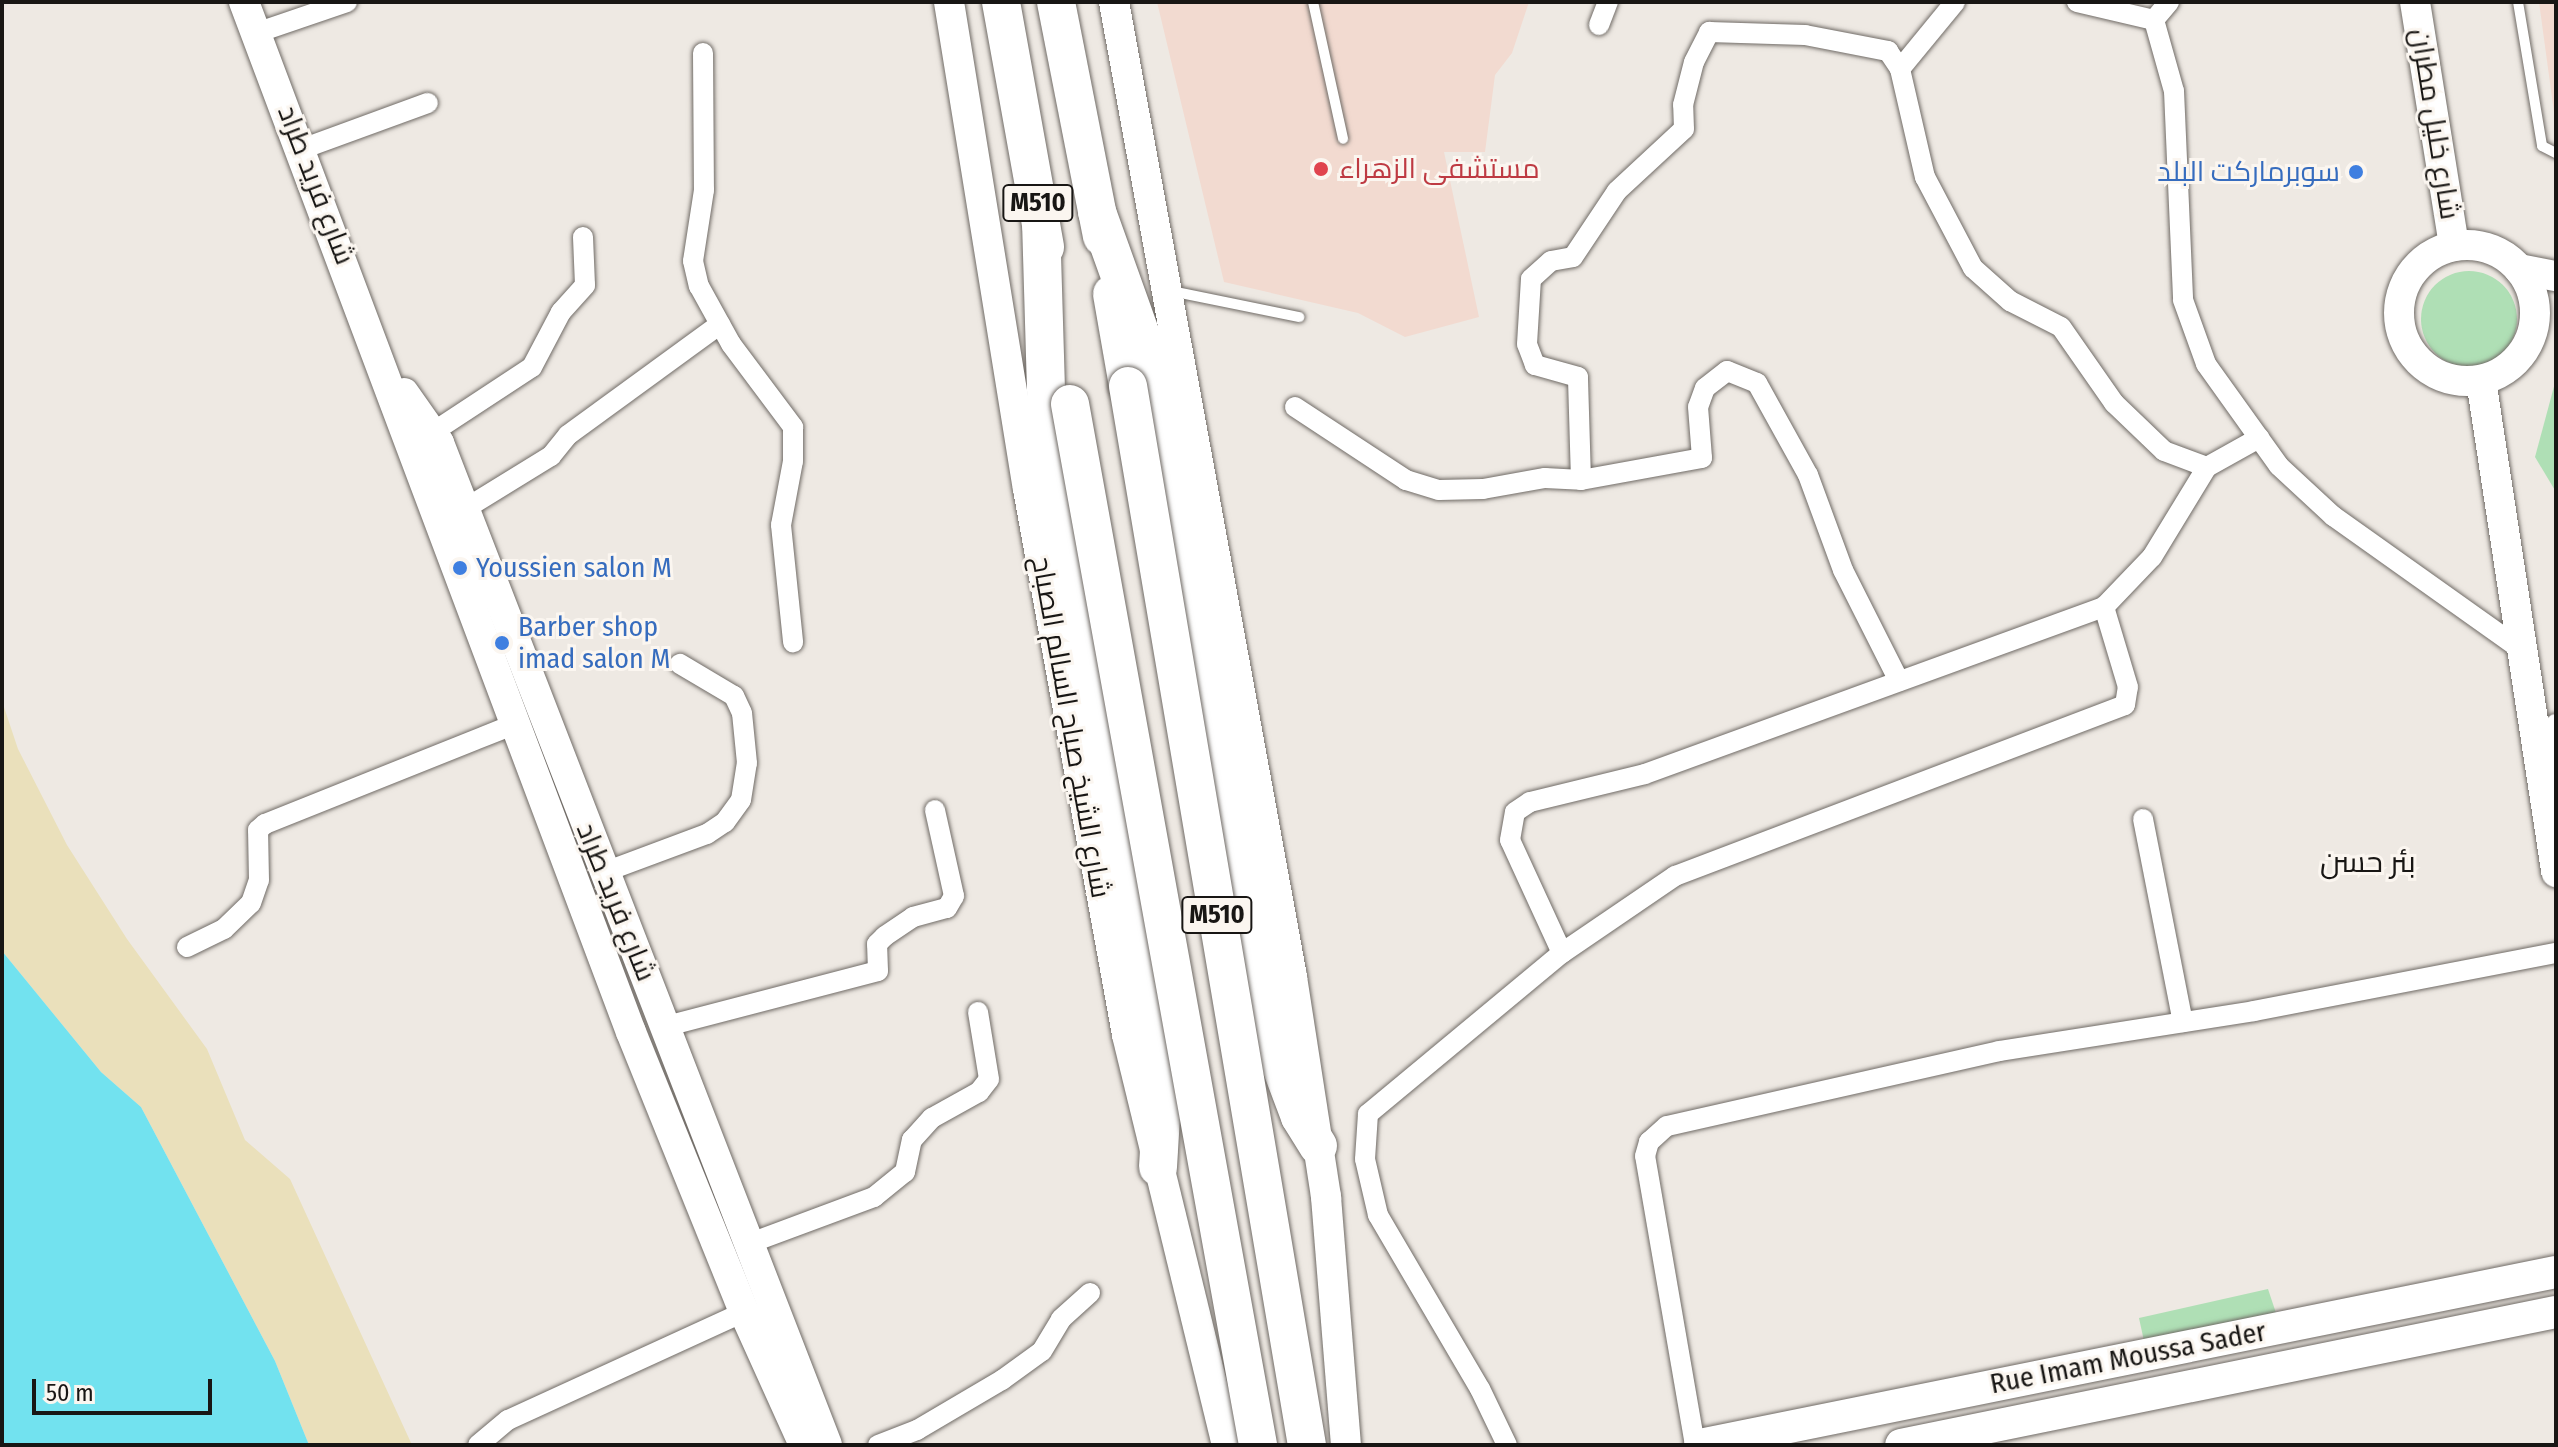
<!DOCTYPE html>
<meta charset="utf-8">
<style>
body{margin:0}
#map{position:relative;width:2558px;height:1447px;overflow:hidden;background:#eee9e3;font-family:"Fira Sans Condensed",Cairo,sans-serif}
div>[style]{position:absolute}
.medical>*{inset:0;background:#f2dad0}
.green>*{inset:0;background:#afdfb5}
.round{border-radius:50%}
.sand>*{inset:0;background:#eae0bb}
.water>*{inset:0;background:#72e2ef}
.roads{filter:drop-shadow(0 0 2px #706b66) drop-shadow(0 0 2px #706b66)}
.lane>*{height:10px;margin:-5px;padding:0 5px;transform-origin:5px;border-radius:5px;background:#fff}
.street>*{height:20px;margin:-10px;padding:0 10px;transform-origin:10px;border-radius:10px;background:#fff}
.secondary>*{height:30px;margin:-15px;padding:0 15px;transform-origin:15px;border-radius:15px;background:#fff}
.secondary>.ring{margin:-15px;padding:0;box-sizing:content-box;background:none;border:30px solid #fff;border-radius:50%}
.primary>*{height:32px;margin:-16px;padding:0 16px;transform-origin:16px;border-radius:16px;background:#fff}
.highway>*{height:38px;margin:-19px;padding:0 19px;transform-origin:19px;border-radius:19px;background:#fff}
.bridges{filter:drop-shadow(0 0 2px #706b66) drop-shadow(0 0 2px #706b66)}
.highway-bridge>*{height:38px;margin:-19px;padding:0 19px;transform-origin:19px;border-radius:19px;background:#fff}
.dots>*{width:22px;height:22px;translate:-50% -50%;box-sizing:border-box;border:4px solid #fbf6f0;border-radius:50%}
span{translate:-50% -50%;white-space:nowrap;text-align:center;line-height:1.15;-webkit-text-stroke:6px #fbf6f0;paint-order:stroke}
.shield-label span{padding:2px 6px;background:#fbf6f0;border:2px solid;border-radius:6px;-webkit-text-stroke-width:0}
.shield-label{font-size:26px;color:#181614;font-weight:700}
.street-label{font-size:28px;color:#181614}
.health-label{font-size:28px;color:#be3a42}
.left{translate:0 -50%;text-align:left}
.shop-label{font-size:28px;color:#366cbe}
.right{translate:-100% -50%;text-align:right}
.neighbourhood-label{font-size:30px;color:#181614}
.frame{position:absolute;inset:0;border:4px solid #181614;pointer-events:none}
.scale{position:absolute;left:32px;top:1379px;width:180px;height:36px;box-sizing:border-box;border:4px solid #181614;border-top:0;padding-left:10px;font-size:24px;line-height:28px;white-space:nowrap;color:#181614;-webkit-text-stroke:6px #fbf6f0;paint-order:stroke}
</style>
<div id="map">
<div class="medical">
<div style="clip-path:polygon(1157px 2px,1529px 2px,1512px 53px,1495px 75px,1485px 152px,1444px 152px,1479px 317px,1405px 337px,1358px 313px,1224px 282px)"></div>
<div style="clip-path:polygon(2539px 2px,2556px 2px,2556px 127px)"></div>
</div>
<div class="green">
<div class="round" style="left:2421px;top:271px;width:96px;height:96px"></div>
<div style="clip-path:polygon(2556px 379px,2556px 492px,2535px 457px)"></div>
<div style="clip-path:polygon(2268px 1289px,2278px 1319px,2144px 1341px,2139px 1318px)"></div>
</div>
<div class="sand">
<div style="clip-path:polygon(2px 701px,18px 749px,67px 845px,127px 939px,207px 1049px,245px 1140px,290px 1179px,412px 1445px,309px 1445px,275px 1361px,141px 1107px,101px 1072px,2px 951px)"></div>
</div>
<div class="water">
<div style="clip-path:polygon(2px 951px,101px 1072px,141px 1107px,275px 1361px,309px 1445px,2px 1445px)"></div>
</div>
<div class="roads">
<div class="lane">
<div style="left:1313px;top:2px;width:140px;rotate:77.6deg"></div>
<div style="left:2518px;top:2px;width:146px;rotate:80.5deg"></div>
<div style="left:2542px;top:146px;width:16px;rotate:27deg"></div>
<div style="left:1171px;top:291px;width:131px;rotate:11.5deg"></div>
</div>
<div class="street">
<div style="left:2077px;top:2px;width:79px;rotate:13.2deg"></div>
<div style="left:2169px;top:2px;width:23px;rotate:130deg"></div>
<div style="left:2154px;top:20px;width:74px;rotate:74.3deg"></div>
<div style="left:2174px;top:91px;width:209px;rotate:87.5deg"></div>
<div style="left:2183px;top:300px;width:68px;rotate:70.2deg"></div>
<div style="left:2206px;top:364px;width:125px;rotate:54.4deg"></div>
<div style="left:2279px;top:466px;width:74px;rotate:42.8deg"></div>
<div style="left:2333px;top:516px;width:229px;rotate:35.4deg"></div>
<div style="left:1599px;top:25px;width:25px;rotate:-69deg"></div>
<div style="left:259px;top:32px;width:93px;rotate:-18.8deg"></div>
<div style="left:703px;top:53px;width:137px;rotate:89.6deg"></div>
<div style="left:704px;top:190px;width:72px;rotate:98.8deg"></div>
<div style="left:693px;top:261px;width:26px;rotate:77deg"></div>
<div style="left:699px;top:286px;width:66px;rotate:61.1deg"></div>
<div style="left:731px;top:344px;width:104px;rotate:53.2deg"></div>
<div style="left:793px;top:427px;width:34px;rotate:90deg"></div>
<div style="left:793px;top:461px;width:65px;rotate:100.6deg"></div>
<div style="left:781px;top:525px;width:118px;rotate:84.1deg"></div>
<div style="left:1900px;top:69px;width:87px;rotate:-50.6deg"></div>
<div style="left:302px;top:149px;width:134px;rotate:-20.1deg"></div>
<div style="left:1295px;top:407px;width:133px;rotate:33.3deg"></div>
<div style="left:1406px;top:480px;width:34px;rotate:17deg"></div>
<div style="left:1439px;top:490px;width:44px;rotate:-1.3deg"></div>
<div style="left:1483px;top:489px;width:63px;rotate:-10.1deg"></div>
<div style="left:1545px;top:478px;width:36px;rotate:3deg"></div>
<div style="left:424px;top:438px;width:129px;rotate:-33.3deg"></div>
<div style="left:532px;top:367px;width:62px;rotate:-62.2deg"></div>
<div style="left:561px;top:312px;width:36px;rotate:-48deg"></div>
<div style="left:585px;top:285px;width:48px;rotate:-92.4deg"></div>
<div style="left:455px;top:515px;width:113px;rotate:-31.6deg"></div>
<div style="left:551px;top:456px;width:27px;rotate:-51deg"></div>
<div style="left:568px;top:435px;width:188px;rotate:-36.1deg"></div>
<div style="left:1899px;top:681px;width:124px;rotate:-116.8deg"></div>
<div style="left:1843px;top:570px;width:101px;rotate:-110.2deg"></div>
<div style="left:1808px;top:475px;width:105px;rotate:-119deg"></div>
<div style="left:1757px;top:383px;width:32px;rotate:-158deg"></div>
<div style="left:1727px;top:371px;width:28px;rotate:142deg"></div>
<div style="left:1705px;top:388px;width:20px;rotate:110deg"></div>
<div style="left:1698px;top:407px;width:51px;rotate:85.5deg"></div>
<div style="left:1702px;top:458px;width:123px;rotate:169.7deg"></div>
<div style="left:1581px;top:480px;width:103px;rotate:-91.7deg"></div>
<div style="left:1578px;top:377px;width:45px;rotate:-164.4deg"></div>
<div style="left:1535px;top:365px;width:22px;rotate:-111deg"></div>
<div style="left:1527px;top:344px;width:65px;rotate:-86.5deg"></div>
<div style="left:1531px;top:279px;width:27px;rotate:-42deg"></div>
<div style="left:1551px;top:261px;width:22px;rotate:-10deg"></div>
<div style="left:1573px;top:257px;width:79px;rotate:-56.3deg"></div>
<div style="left:1617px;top:191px;width:91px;rotate:-42.8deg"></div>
<div style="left:1684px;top:129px;width:24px;rotate:-92deg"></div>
<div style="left:1683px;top:105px;width:44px;rotate:-75.7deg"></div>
<div style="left:1694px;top:62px;width:34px;rotate:-63deg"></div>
<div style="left:1709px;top:32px;width:96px;rotate:1.8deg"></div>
<div style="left:1805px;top:35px;width:85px;rotate:10.9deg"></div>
<div style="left:1888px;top:51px;width:22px;rotate:56deg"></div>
<div style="left:1900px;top:69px;width:111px;rotate:77deg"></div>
<div style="left:1925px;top:177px;width:103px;rotate:62.2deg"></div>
<div style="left:1973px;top:268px;width:50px;rotate:41.7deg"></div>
<div style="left:2010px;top:301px;width:57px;rotate:27deg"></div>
<div style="left:2061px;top:327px;width:93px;rotate:55.1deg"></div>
<div style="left:2114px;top:403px;width:69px;rotate:43.8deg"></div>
<div style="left:2164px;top:451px;width:46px;rotate:20.4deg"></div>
<div style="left:2207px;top:467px;width:60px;rotate:-29.1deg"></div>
<div style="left:2544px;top:760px;width:38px;rotate:-72deg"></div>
<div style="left:2143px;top:819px;width:207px;rotate:78.9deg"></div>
<div style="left:602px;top:873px;width:112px;rotate:-20.4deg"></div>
<div style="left:707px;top:834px;width:22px;rotate:-34deg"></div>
<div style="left:725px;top:822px;width:27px;rotate:-54deg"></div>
<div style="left:741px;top:800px;width:37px;rotate:-81deg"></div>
<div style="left:747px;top:763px;width:50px;rotate:-95.7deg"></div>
<div style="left:742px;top:713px;width:19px;rotate:-115deg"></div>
<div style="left:734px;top:696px;width:63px;rotate:-149.3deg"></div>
<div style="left:187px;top:947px;width:41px;rotate:-25.9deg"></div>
<div style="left:224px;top:929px;width:37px;rotate:-44deg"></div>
<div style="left:251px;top:903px;width:24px;rotate:-71deg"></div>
<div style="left:259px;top:880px;width:50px;rotate:-91.1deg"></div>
<div style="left:258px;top:830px;width:9px;rotate:-41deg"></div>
<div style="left:265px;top:824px;width:267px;rotate:-21.8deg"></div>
<div style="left:1562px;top:953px;width:124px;rotate:-114.7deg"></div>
<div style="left:1510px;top:840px;width:28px;rotate:-80deg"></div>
<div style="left:1515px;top:812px;width:18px;rotate:-34deg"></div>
<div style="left:1530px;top:802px;width:118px;rotate:-13.7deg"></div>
<div style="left:1645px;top:774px;width:488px;rotate:-20deg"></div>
<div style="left:2104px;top:607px;width:69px;rotate:-46.2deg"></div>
<div style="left:2152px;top:557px;width:105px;rotate:-58.6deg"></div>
<div style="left:667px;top:1026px;width:218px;rotate:-14.6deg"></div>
<div style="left:878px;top:971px;width:27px;rotate:-92deg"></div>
<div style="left:877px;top:944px;width:11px;rotate:-45deg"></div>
<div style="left:885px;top:936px;width:34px;rotate:-34deg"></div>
<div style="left:913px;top:917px;width:35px;rotate:-15deg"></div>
<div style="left:947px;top:908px;width:14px;rotate:-60deg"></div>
<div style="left:954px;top:896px;width:88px;rotate:-102.5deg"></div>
<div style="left:745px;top:1245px;width:138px;rotate:-20.4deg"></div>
<div style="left:874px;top:1197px;width:40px;rotate:-39deg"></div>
<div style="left:905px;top:1172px;width:33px;rotate:-78deg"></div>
<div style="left:912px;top:1140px;width:30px;rotate:-48deg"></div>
<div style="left:932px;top:1118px;width:54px;rotate:-29deg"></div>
<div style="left:979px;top:1092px;width:16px;rotate:-52deg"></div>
<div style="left:989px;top:1079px;width:68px;rotate:-99.3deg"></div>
<div style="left:478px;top:1445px;width:39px;rotate:-40deg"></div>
<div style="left:508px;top:1420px;width:260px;rotate:-24.6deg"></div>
<div style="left:878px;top:1445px;width:42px;rotate:-21deg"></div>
<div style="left:917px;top:1430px;width:99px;rotate:-30.5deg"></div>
<div style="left:1002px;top:1380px;width:49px;rotate:-35.9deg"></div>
<div style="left:1042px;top:1351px;width:37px;rotate:-59deg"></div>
<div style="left:1061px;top:1319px;width:39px;rotate:-42deg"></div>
<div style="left:1507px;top:1445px;width:62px;rotate:-115.7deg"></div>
<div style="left:1480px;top:1389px;width:202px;rotate:-120.4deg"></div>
<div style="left:1378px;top:1215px;width:57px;rotate:-103.1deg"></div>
<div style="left:1365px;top:1159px;width:45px;rotate:-86.2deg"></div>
<div style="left:1368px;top:1114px;width:252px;rotate:-39.7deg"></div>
<div style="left:1562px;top:953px;width:137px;rotate:-34.3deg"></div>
<div style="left:1675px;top:876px;width:481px;rotate:-20.8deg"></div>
<div style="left:2125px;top:705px;width:18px;rotate:-81deg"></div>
<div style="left:2128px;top:687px;width:84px;rotate:-106.7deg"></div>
<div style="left:1695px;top:1445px;width:293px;rotate:-99.8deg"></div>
<div style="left:1645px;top:1156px;width:15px;rotate:-74deg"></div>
<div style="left:1649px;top:1142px;width:24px;rotate:-42deg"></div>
<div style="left:1667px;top:1126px;width:340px;rotate:-12.7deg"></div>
<div style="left:1999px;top:1051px;width:258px;rotate:-8.9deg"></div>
<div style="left:2254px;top:1011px;width:308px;rotate:-10.9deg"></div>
</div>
<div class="secondary">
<div style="left:244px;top:2px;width:1100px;rotate:69.41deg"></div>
<div style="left:631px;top:1032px;width:302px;rotate:68deg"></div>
<div style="left:744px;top:1312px;width:146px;rotate:65.7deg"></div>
<div style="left:949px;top:2px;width:493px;rotate:80.8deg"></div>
<div style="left:1028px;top:489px;width:555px;rotate:79.72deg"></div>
<div style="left:1127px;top:1035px;width:422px;rotate:76.3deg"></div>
<div style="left:1114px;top:2px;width:991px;rotate:79.65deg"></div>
<div style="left:1292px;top:977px;width:223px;rotate:81.2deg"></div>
<div style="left:1326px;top:1197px;width:249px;rotate:85.4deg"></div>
<div style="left:2415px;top:2px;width:247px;rotate:80.9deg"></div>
<div class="ring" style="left:2399px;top:245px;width:106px;height:106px"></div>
<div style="left:2519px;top:269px;width:38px;rotate:11deg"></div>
<div style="left:2481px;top:380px;width:498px;rotate:81.3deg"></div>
<div style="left:404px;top:393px;width:61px;rotate:55deg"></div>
<div style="left:439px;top:443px;width:1074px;rotate:68.83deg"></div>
</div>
<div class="primary">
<div style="left:1700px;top:1445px;width:873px;rotate:-11.43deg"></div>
<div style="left:1901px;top:1445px;width:668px;rotate:-11.48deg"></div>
</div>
<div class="highway">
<div style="left:1001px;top:2px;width:249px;rotate:79.8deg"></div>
<div style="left:1056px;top:2px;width:239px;rotate:78.9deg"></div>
<div style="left:1097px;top:212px;width:178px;rotate:70.3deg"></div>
<div style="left:1157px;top:380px;width:687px;rotate:79.93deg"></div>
<div style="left:1277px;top:1056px;width:65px;rotate:69.3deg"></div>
<div style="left:1300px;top:1117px;width:34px;rotate:58deg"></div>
<div style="left:1041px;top:221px;width:202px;rotate:88.3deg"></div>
<div style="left:1047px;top:423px;width:688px;rotate:80.37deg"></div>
<div style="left:1162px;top:1101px;width:66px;rotate:93.5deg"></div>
<div style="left:1112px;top:294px;width:93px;rotate:80.1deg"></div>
</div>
</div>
<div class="bridges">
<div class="highway-bridge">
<div style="left:1128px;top:386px;width:1074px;rotate:80.41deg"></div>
<div style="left:1070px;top:404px;width:1058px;rotate:79.76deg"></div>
</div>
</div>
<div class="dots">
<div style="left:1321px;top:169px;background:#e0444e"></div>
<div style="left:2356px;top:172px;background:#3f7fe0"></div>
<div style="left:460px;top:568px;background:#3f7fe0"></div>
<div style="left:502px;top:643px;background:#3f7fe0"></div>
</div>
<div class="shield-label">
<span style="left:1038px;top:203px">M510</span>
<span style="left:1217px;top:915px">M510</span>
</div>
<div class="street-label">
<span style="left:2435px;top:124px;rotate:81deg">شارع خليل مطران</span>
<span style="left:316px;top:185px;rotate:69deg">شارع فريد طراد</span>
<span style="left:1071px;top:727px;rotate:80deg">شارع الشيخ صباح السالم الصباح</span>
<span style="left:616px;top:902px;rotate:68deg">شارع فريد طراد</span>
<span style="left:2128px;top:1358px;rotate:-11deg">Rue Imam Moussa Sader</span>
</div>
<div class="health-label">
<span class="left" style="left:1339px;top:169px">مستشفى الزهراء</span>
</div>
<div class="shop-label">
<span class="right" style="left:2340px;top:172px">سوبرماركت البلد</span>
<span class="left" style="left:476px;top:568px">Youssien salon M</span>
<span class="left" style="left:518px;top:643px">Barber shop<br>imad salon M</span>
</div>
<div class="neighbourhood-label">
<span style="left:2368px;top:862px">بئر حسن</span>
</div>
<div class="frame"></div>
<div class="scale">50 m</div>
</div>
